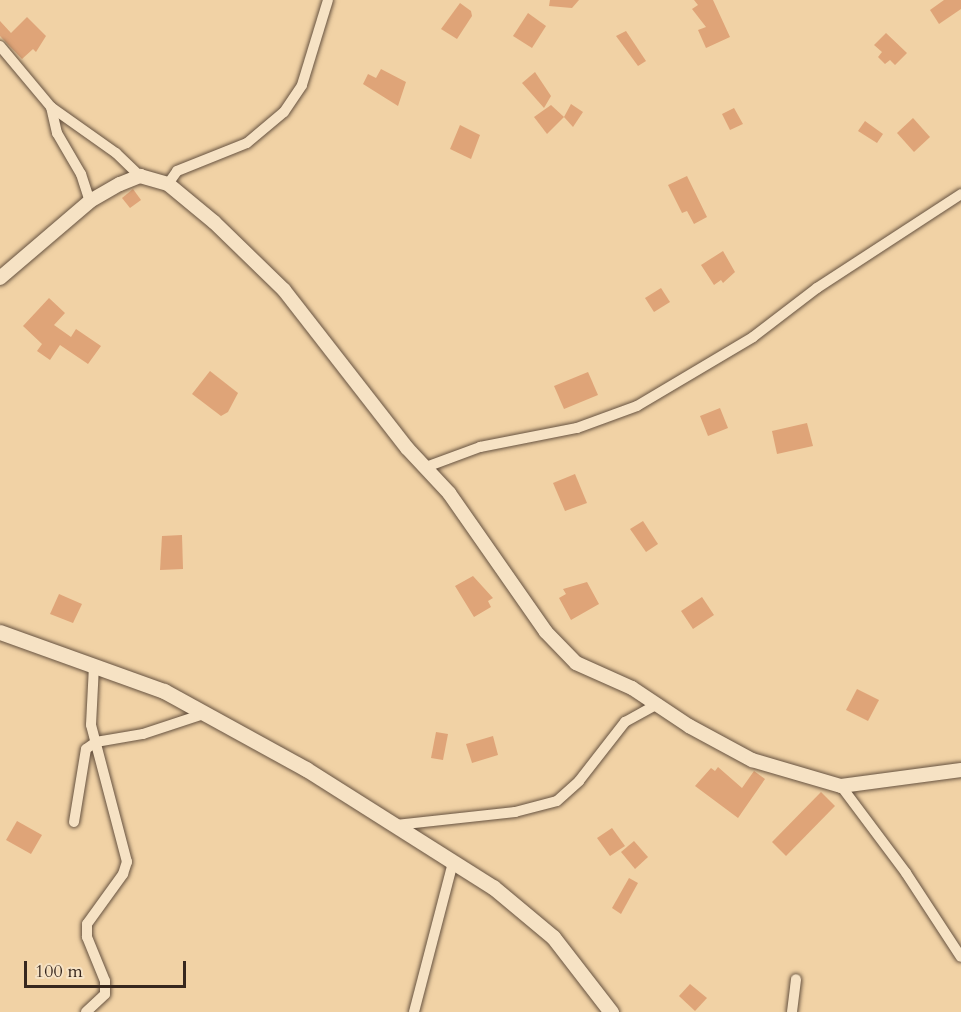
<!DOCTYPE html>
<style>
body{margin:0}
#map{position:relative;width:961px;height:1012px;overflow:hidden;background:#f1d2a5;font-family:Cardo,serif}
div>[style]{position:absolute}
.building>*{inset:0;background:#dfa478}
.roads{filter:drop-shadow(0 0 2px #665240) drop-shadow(0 0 2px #665240)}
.minor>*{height:10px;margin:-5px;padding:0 5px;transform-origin:5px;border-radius:5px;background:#f6e2c4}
.tertiary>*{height:14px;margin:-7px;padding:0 7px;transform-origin:7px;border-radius:7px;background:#f6e2c4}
.secondary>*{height:15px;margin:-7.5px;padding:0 7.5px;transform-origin:7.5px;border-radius:7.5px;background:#f6e2c4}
span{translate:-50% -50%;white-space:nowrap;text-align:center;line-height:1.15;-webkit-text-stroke:4.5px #f6e2c4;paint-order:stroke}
.scale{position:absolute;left:24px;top:961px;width:162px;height:27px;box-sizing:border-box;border:3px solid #37271e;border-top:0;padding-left:8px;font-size:18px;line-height:21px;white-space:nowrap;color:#37271e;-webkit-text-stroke:4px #f6e2c4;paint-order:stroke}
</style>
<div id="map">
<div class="building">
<div style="clip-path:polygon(550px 0,579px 0,572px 8px,549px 6px)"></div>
<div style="clip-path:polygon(694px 0,713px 0,730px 37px,706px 48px,698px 30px,706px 27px,692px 9px,698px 5px)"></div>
<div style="clip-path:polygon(944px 0,961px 0,961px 9px,939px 24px,930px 10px)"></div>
<div style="clip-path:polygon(460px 3px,471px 11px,472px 16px,457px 39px,441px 29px)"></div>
<div style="clip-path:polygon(528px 13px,546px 26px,532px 48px,513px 36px)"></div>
<div style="clip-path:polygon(27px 17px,46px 36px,36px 52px,33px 49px,22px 59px,0 36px,0 21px,11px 33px)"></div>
<div style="clip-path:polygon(626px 31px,646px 61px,638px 66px,616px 36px)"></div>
<div style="clip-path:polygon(886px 33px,907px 53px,895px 65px,890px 60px,885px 64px,878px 57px,882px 52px,874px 45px)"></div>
<div style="clip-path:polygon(381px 69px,406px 82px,398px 106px,363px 84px,368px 74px,376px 78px)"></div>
<div style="clip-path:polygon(535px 72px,551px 96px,544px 108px,522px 83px)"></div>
<div style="clip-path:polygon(571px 104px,583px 112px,573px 127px,564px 117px)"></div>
<div style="clip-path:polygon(551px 105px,564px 117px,547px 134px,534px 117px)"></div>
<div style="clip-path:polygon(734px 108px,743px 124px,730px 130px,722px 114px)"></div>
<div style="clip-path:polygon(913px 118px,930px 137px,914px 152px,897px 133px)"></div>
<div style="clip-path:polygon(865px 121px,883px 134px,877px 143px,858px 131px)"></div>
<div style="clip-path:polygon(460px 125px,480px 135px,471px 159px,450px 149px)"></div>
<div style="clip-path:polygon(687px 176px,707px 217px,694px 224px,687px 211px,682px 213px,668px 185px)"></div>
<div style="clip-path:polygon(133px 189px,141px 200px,130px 208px,122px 198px)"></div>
<div style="clip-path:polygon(723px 251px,735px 272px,723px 283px,721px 280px,714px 285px,701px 265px)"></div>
<div style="clip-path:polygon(661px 288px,670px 302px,654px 312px,645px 298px)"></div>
<div style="clip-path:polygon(49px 298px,65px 313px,54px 325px,71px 337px,76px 329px,101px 346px,88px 364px,60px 345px,50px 360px,37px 351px,42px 344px,23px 326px)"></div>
<div style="clip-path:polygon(210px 371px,238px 393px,228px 412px,221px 416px,192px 394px)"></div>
<div style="clip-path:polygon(588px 372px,598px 395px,564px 409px,554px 386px)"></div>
<div style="clip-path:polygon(720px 408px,728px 428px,708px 436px,700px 416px)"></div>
<div style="clip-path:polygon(807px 423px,813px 446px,777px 454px,772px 431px)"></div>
<div style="clip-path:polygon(575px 474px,587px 503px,565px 511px,553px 483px)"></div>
<div style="clip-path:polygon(643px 521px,658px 544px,646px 552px,630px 529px)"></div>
<div style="clip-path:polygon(182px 535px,183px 569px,160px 570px,162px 536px)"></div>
<div style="clip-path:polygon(473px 576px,493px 598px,488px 601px,491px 607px,474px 617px,455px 586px)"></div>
<div style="clip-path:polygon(587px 582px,599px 604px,571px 620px,559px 598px,566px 594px,563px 589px)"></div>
<div style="clip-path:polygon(59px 594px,82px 604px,73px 623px,50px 614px)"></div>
<div style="clip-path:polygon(702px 597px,714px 615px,693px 629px,681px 611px)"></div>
<div style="clip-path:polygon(857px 689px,879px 700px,868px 721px,846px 710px)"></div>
<div style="clip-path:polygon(436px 732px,448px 734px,443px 760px,431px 758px)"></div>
<div style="clip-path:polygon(493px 736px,498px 755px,472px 763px,466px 744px)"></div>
<div style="clip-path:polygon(718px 767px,742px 788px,754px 771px,765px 779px,738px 818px,695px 786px,711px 768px,715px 771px)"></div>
<div style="clip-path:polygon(821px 792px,835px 806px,786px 856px,772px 842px)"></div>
<div style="clip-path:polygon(17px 821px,42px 835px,31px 854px,6px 840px)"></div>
<div style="clip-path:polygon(612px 828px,625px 846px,610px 856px,597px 838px)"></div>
<div style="clip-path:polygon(634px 841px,648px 857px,635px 869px,621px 852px)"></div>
<div style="clip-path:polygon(629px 878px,638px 883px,621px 914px,612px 908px)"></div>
<div style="clip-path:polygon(690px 984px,707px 998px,695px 1011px,679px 996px)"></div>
</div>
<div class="roads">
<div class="minor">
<div style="left:0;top:46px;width:80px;rotate:50.1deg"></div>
<div style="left:51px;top:107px;width:80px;rotate:35.3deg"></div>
<div style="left:116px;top:153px;width:33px;rotate:44deg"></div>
<div style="left:51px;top:107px;width:27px;rotate:77deg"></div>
<div style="left:57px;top:133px;width:48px;rotate:59.7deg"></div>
<div style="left:81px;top:174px;width:28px;rotate:72deg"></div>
<div style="left:168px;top:184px;width:16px;rotate:-55deg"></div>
<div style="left:177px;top:171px;width:75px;rotate:-21.8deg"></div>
<div style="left:247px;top:143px;width:48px;rotate:-40deg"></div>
<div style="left:284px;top:112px;width:32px;rotate:-56deg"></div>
<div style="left:302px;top:85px;width:89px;rotate:-73deg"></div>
<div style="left:426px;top:467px;width:58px;rotate:-20.3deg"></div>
<div style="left:480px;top:447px;width:99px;rotate:-11.1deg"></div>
<div style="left:577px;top:428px;width:64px;rotate:-20.1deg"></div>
<div style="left:637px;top:406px;width:135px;rotate:-30.7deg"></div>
<div style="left:753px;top:337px;width:81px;rotate:-37.4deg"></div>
<div style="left:817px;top:288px;width:172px;rotate:-33.1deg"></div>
<div style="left:841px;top:786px;width:109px;rotate:53.2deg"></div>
<div style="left:906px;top:873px;width:100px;rotate:56.8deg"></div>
<div style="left:74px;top:822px;width:74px;rotate:-80.7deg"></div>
<div style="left:86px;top:749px;width:12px;rotate:-35deg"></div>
<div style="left:96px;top:742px;width:48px;rotate:-9.7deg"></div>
<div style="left:143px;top:734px;width:67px;rotate:-18.2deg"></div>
<div style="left:396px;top:825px;width:120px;rotate:-6.2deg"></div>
<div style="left:515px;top:812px;width:43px;rotate:-14.7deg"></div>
<div style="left:557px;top:801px;width:30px;rotate:-42deg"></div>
<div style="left:579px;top:781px;width:75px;rotate:-52.1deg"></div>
<div style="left:625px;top:722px;width:38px;rotate:-29deg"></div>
<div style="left:86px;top:1012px;width:26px;rotate:-43deg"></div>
<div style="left:105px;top:994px;width:13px;rotate:-90deg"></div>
<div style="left:105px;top:981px;width:48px;rotate:-112.2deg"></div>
<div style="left:87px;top:937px;width:13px;rotate:-90deg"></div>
<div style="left:87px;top:924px;width:62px;rotate:-54.2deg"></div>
<div style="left:123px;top:874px;width:13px;rotate:-72deg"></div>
<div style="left:127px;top:862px;width:142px;rotate:-104.7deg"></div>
<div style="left:91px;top:725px;width:60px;rotate:-87.1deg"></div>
<div style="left:414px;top:1012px;width:155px;rotate:-75.4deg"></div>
<div style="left:792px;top:1012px;width:33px;rotate:-83deg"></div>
</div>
<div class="tertiary">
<div style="left:0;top:278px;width:118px;rotate:-40.5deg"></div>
<div style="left:90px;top:201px;width:34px;rotate:-30deg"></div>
<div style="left:120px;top:184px;width:22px;rotate:-22deg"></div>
<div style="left:140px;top:176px;width:29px;rotate:16deg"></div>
<div style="left:168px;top:184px;width:60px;rotate:39.6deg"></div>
<div style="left:214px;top:222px;width:98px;rotate:44.2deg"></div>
<div style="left:284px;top:290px;width:200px;rotate:52.1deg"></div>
<div style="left:407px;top:448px;width:62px;rotate:47deg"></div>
<div style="left:449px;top:493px;width:169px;rotate:55.1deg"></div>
<div style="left:546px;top:632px;width:43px;rotate:45.9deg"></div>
<div style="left:576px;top:663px;width:61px;rotate:24.1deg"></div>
<div style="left:632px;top:688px;width:69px;rotate:33.7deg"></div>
<div style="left:689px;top:726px;width:72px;rotate:28.4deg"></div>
<div style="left:752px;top:760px;width:93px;rotate:16.3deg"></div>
<div style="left:841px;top:786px;width:121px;rotate:-7.6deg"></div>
</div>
<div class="secondary">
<div style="left:0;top:632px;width:174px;rotate:19.8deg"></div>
<div style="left:164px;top:691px;width:162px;rotate:28.8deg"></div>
<div style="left:306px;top:769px;width:221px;rotate:32.3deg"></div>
<div style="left:493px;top:887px;width:78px;rotate:39.8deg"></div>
<div style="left:553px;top:937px;width:95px;rotate:52.3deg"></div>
</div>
</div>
<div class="scale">100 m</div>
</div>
